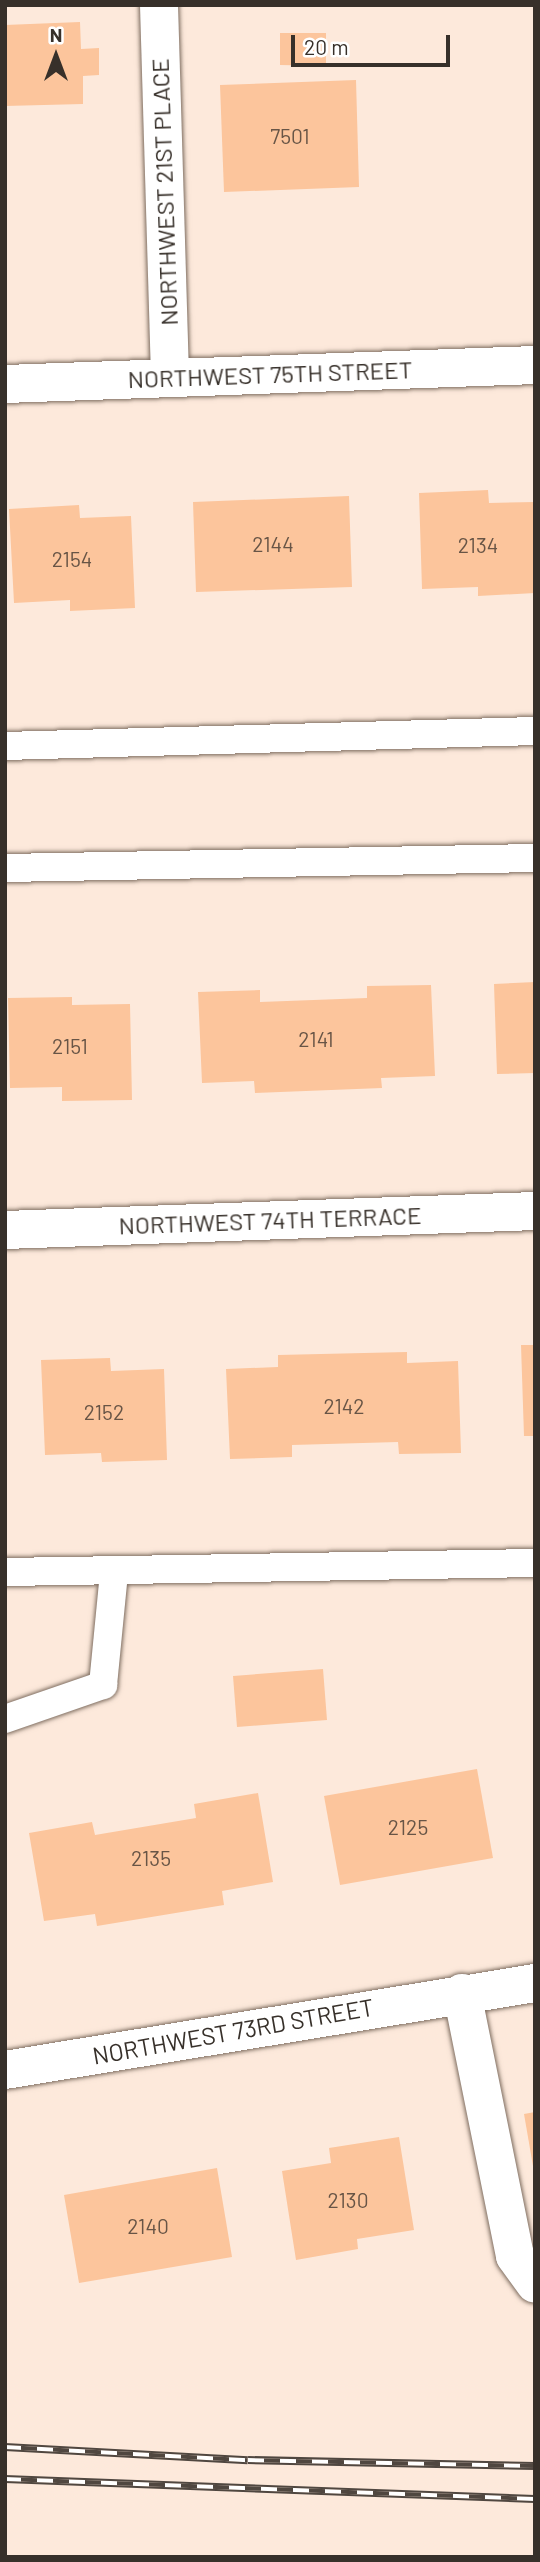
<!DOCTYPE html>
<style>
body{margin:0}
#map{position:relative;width:540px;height:2562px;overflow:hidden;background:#fde9db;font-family:Barlow,sans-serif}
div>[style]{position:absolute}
.building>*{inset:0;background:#fcc59c}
.roads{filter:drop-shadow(0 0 2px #7f6e61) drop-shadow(0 0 2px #7f6e61)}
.service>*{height:28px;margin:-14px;padding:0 14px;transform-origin:14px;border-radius:14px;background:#fff}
.minor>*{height:38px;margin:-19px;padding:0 19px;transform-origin:19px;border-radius:19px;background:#fff}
.tertiary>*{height:38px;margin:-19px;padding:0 19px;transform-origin:19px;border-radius:19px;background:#fff}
.rail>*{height:8px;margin-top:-4px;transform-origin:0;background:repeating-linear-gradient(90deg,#fff 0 16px,#504740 0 32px);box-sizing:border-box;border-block:2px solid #504740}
span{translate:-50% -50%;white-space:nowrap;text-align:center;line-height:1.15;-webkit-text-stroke:6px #fff;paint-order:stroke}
.number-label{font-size:21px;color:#685546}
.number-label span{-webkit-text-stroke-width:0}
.street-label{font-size:24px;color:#37302a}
.frame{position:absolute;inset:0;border:7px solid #37302a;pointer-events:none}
.north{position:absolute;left:21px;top:21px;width:70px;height:70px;-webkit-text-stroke:5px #fff;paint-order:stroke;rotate:0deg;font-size:19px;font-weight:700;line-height:28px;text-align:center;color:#37302a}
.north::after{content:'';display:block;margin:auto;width:24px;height:32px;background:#37302a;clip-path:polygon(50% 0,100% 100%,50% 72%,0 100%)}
.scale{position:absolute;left:291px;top:35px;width:159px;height:32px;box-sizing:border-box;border:4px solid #37302a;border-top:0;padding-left:9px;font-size:21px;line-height:24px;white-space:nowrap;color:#37302a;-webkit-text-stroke:5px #fff;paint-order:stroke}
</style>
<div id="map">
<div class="building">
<div style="clip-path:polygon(80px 22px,81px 49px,99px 48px,99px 75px,83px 76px,83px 104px,5px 106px,5px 25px)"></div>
<div style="clip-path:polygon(280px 33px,326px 33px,326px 66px,280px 65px)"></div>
<div style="clip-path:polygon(356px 80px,359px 187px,224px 192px,220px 85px)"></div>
<div style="clip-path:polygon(488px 490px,489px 503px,535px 502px,535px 593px,478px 596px,478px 587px,422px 589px,419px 493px)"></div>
<div style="clip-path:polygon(349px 496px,352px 587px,196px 592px,193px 502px)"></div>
<div style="clip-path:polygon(79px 505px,80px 518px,131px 516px,135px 608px,70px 611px,70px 600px,14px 603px,9px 509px)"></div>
<div style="clip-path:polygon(535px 982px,535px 1073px,497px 1074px,494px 984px)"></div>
<div style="clip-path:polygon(431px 985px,435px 1076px,381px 1078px,382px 1088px,255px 1093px,254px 1081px,202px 1083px,198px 992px,260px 990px,260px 1002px,367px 998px,367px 986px)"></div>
<div style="clip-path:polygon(72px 997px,72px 1005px,130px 1004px,132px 1100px,62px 1101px,62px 1087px,10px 1088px,8px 998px)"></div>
<div style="clip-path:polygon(521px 1345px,535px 1345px,535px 1436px,524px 1436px)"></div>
<div style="clip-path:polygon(407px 1352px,407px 1363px,458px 1361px,461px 1453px,399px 1454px,398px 1442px,292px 1445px,292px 1457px,230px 1459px,226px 1369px,278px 1367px,278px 1355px)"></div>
<div style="clip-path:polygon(110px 1358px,111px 1371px,164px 1369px,167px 1460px,102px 1462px,101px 1453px,45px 1455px,41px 1360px)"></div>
<div style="clip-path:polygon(323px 1669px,327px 1720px,237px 1727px,233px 1676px)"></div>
<div style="clip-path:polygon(477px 1769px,493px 1858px,340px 1885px,324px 1796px)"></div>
<div style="clip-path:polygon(258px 1793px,273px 1882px,222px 1891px,224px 1905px,97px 1926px,95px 1914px,44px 1921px,29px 1833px,92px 1822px,95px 1835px,196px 1818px,194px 1804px)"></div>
<div style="clip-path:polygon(535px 2112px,535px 2166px,533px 2166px,524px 2114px)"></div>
<div style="clip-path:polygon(399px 2137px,414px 2230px,357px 2239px,358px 2249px,296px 2260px,282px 2171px,331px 2163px,329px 2148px)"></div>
<div style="clip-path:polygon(217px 2168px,232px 2257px,79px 2283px,64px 2195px)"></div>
</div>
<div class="roads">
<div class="service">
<div style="left:5px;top:746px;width:530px;rotate:-1.62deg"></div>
<div style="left:5px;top:868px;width:530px;rotate:-1.08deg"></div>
<div style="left:5px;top:1572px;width:530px;rotate:-0.97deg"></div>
<div style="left:5px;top:1719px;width:104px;rotate:-19.1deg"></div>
<div style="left:103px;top:1685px;width:114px;rotate:-84.4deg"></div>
</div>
<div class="minor">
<div style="left:159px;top:5px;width:373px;rotate:88.3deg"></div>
<div style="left:5px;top:1230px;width:530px;rotate:-2.05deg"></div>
<div style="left:462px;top:1993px;width:268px;rotate:78.6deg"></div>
<div style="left:515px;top:2256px;width:34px;rotate:54deg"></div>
<div style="left:5px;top:2070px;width:537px;rotate:-9.32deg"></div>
</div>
<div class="tertiary">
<div style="left:5px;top:384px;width:530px;rotate:-2.05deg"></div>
</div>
</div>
<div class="rail">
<div style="left:5px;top:2447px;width:243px;rotate:3.1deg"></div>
<div style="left:248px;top:2460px;width:287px;rotate:1.2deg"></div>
<div style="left:5px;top:2479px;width:530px;rotate:2.16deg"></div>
</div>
<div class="number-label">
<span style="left:290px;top:136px">7501</span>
<span style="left:273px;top:544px">2144</span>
<span style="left:478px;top:545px">2134</span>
<span style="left:72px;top:559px">2154</span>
<span style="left:316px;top:1039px">2141</span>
<span style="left:70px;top:1046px">2151</span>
<span style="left:344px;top:1406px">2142</span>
<span style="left:104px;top:1412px">2152</span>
<span style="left:408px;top:1827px">2125</span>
<span style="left:151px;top:1858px">2135</span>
<span style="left:348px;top:2200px">2130</span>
<span style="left:148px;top:2226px">2140</span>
</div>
<div class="street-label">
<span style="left:164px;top:192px;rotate:-92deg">NORTHWEST 21ST PLACE</span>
<span style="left:270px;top:374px;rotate:-2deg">NORTHWEST 75TH STREET</span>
<span style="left:270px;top:1220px;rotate:-2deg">NORTHWEST 74TH TERRACE</span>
<span style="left:233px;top:2031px;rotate:-10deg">NORTHWEST 73RD STREET</span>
</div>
<div class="frame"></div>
<div class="north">N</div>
<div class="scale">20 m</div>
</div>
